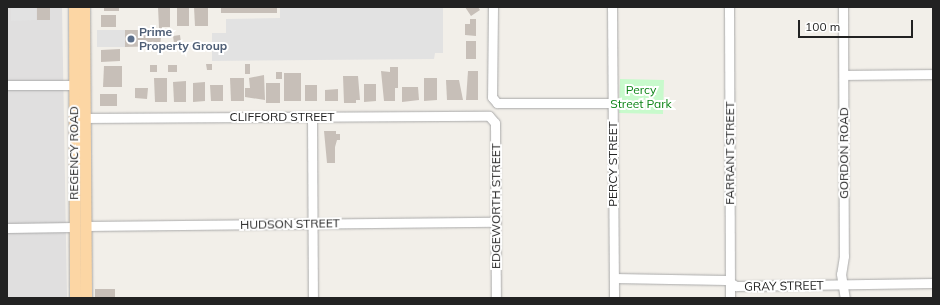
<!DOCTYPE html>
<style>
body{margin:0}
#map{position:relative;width:940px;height:305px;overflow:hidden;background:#f2efe9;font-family:Mulish,sans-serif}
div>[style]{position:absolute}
.residential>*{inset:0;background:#e0dfdf}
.park>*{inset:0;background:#c8facc}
.parking>*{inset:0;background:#e2e2e2}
.building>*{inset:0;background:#c7bfb8}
.roads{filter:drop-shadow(0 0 1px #a9a9a9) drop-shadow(0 0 1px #a9a9a9)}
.minor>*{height:9px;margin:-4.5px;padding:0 4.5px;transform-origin:4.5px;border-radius:4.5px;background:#fff}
.major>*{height:11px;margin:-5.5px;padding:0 5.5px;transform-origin:5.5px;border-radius:5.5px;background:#fcd6a4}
.dots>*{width:11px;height:11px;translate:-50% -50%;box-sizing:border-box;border:2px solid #fff;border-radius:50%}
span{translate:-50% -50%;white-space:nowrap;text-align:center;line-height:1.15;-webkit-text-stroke:4px #fff;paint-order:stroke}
.service-label{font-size:12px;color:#4e5e75;font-weight:700}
.left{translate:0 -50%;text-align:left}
.park-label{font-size:12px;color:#0c8416}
.street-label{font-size:12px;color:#222}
.frame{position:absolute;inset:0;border:8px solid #222;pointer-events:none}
.scale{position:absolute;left:798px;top:20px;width:115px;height:18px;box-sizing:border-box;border:2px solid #222;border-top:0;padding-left:5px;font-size:12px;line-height:14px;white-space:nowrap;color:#222;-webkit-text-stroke:3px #fff;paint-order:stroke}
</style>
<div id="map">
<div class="residential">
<div style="clip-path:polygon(7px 7px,62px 7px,67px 298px,7px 298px)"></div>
</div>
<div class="park">
<div style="clip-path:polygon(620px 79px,664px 80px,663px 114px,619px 113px)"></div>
</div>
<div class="parking">
<div style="clip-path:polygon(11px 7px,36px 7px,36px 20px,11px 21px)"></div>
<div style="clip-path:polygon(280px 7px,443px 7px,443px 53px,435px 53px,434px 59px,212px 61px,212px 33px,226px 33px,226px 19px,280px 18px)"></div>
<div style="clip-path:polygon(97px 30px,125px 30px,125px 47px,97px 47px)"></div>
</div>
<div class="building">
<div style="clip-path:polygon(37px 7px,50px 7px,50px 20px,37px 20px)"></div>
<div style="clip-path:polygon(104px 7px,119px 7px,119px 11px,104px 11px)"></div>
<div style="clip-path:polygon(158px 7px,170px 7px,170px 27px,162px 27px,160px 46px,125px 47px,125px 30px,155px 30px,155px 28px,159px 28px)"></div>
<div style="clip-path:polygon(194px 7px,208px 7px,208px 26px,195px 26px)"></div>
<div style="clip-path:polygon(221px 7px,277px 7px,277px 13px,221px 13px)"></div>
<div style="clip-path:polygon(465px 7px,478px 7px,480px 10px,471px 16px)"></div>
<div style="clip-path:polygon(177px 8px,189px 8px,189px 26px,177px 26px)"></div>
<div style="clip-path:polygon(101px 15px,116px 15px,116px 27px,101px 27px)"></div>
<div style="clip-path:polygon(470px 19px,476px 19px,476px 36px,465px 35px,465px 24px,470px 24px)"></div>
<div style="clip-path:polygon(180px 35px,181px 43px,174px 43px,173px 36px)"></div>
<div style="clip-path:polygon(466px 41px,476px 41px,476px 59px,466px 59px)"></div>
<div style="clip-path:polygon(120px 49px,120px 61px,101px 62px,101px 50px)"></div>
<div style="clip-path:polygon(206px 64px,212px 64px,212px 70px,207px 70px)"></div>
<div style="clip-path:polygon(245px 64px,250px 64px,250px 74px,245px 74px)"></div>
<div style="clip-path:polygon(150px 65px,157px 65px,157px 72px,150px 72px)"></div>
<div style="clip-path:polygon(168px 65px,177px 65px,177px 72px,168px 72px)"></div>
<div style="clip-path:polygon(104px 66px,122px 66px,122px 87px,103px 87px)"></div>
<div style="clip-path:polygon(390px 67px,398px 67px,398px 88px,395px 88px,395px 101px,384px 101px,381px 71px,390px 72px)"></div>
<div style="clip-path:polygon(468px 71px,478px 71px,478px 100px,466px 100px)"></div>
<div style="clip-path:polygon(276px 72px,282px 72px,282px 79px,276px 79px)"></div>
<div style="clip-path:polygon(284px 73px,301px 73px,301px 101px,284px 101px)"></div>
<div style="clip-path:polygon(264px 75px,265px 100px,245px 97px,245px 88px,250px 88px,249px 78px)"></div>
<div style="clip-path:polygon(343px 76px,358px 76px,360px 100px,356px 100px,356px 103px,344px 103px)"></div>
<div style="clip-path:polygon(154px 78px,167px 78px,167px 102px,155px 102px)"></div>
<div style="clip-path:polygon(230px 78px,244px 78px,244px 101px,231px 101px)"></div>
<div style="clip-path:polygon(424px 78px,437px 78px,437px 100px,424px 101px)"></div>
<div style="clip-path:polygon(446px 80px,459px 80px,463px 100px,447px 100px)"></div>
<div style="clip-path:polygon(186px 81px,186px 102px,174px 102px,173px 82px)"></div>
<div style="clip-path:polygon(205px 82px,205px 101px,193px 102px,193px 83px)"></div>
<div style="clip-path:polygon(266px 83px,280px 83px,280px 103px,266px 103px)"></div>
<div style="clip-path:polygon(364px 84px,376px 84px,376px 101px,364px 102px)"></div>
<div style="clip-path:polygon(210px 85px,223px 85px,223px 101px,211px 101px)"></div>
<div style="clip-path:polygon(305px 85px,317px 85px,317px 101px,305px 101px)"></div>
<div style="clip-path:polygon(402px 87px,418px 87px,419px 100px,402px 102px)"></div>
<div style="clip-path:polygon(135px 88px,148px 88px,147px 99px,135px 98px)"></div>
<div style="clip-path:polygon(338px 89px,338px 101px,325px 101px,325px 90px)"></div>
<div style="clip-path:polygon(100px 94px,117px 94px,117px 106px,100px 106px)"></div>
<div style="clip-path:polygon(324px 131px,336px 131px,336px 134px,340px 134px,340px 140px,337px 140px,335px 147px,335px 163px,327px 163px)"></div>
<div style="clip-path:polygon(95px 289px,115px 289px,115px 298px,95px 298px)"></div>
</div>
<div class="roads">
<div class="minor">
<div style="left:493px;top:7px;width:90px;rotate:90.6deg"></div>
<div style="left:492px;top:97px;width:8px;rotate:50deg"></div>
<div style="left:497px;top:103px;width:116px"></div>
<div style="left:612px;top:7px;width:291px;rotate:89.6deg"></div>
<div style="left:729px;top:7px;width:291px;rotate:89.8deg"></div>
<div style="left:843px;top:7px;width:249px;rotate:89.8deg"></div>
<div style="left:844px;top:256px;width:18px;rotate:99deg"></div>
<div style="left:841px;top:274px;width:24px;rotate:81deg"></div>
<div style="left:844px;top:75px;width:89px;rotate:-0.6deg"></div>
<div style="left:7px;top:85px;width:73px"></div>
<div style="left:312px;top:117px;width:181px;rotate:89.7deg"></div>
<div style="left:79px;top:118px;width:410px;rotate:-0.3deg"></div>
<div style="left:489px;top:116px;width:9px;rotate:49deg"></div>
<div style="left:495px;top:123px;width:175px;rotate:89.7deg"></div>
<div style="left:85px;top:226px;width:411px;rotate:-0.6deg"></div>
<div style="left:7px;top:228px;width:67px;rotate:-0.9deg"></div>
<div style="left:614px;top:278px;width:112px;rotate:1deg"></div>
<div style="left:726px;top:280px;width:12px;rotate:31deg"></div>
<div style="left:736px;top:286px;width:197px;rotate:-0.9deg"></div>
</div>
<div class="major">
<div style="left:74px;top:7px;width:291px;rotate:89.8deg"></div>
<div style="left:84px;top:7px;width:291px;rotate:89.6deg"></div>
</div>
</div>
<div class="dots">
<div style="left:131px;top:39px;background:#5c6f8a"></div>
</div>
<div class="service-label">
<span class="left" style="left:139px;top:39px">Prime<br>Property Group</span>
</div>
<div class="park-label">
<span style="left:641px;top:97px">Percy<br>Street Park</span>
</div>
<div class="street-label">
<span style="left:282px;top:117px">CLIFFORD STREET</span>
<span style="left:74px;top:153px;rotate:-90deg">REGENCY ROAD</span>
<span style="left:730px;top:153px;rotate:-90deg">FARRANT STREET</span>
<span style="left:844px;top:153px;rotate:-90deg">GORDON ROAD</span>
<span style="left:613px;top:164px;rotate:-90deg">PERCY STREET</span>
<span style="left:496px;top:206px;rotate:-90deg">EDGEWORTH STREET</span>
<span style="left:290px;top:224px;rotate:-1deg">HUDSON STREET</span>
<span style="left:784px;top:286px;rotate:-1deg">GRAY STREET</span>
</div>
<div class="frame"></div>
<div class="scale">100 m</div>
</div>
